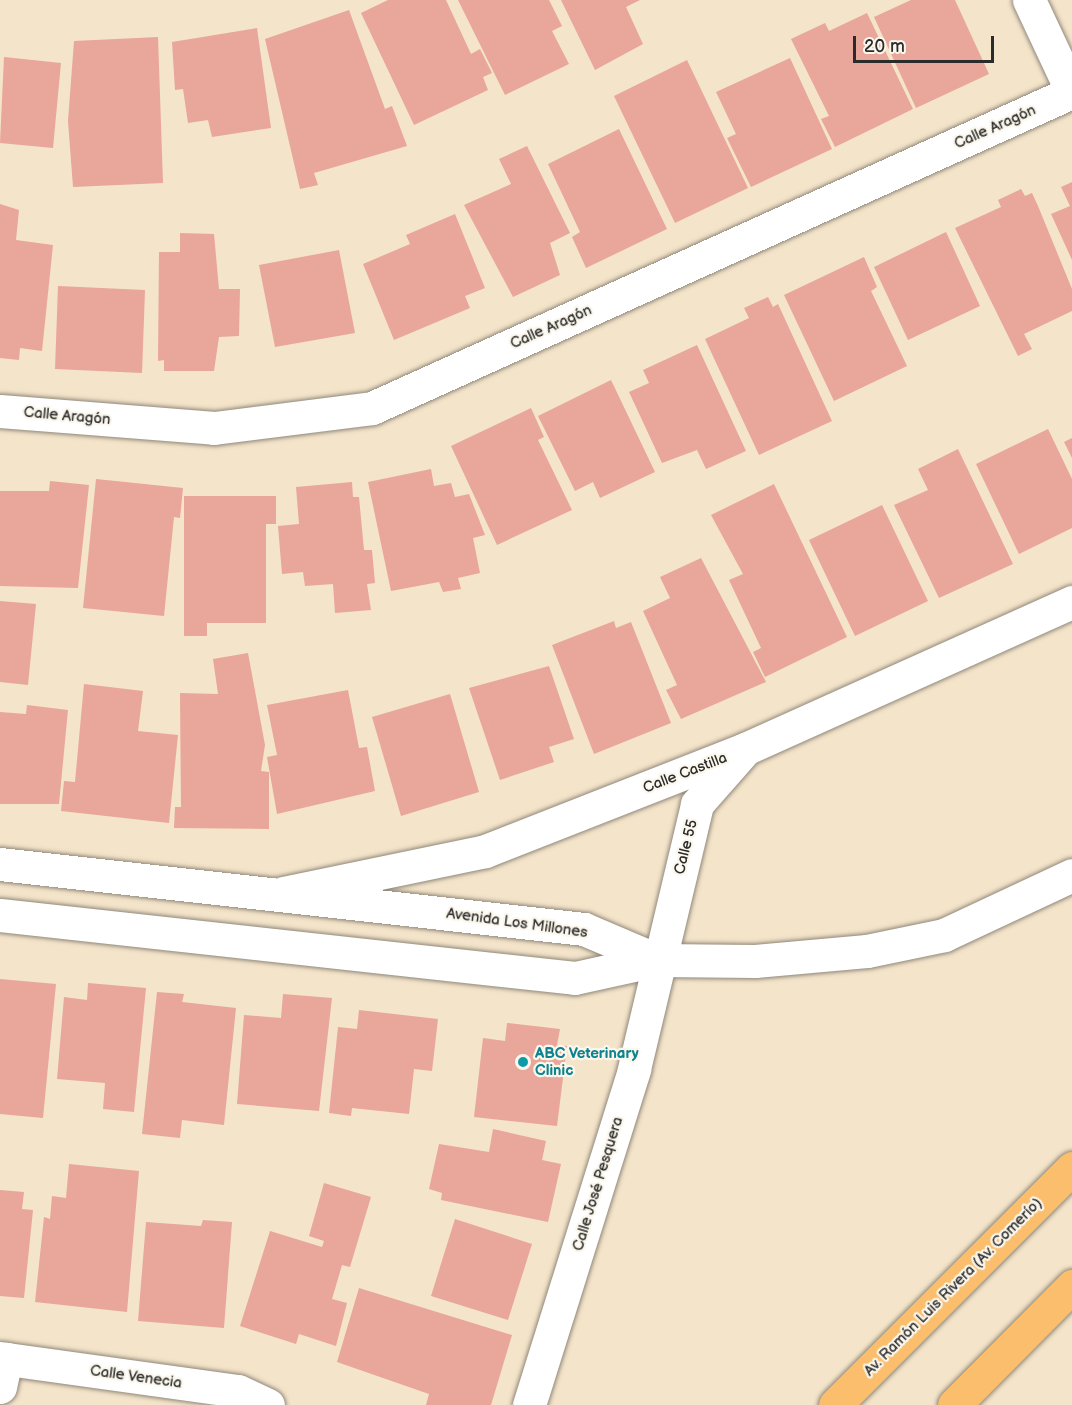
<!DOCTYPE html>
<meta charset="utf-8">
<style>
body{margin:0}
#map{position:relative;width:1072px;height:1405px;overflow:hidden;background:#f4e4ca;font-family:"Balsamiq Sans",sans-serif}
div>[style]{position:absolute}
.building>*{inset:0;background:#e9a69a}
.roads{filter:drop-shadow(0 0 2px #90887a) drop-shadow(0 0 2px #90887a)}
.minor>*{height:33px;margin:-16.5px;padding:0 16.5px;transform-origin:16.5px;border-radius:16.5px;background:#fff}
.tertiary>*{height:33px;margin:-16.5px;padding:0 16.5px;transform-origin:16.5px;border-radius:16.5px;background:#fff}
.primary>*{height:33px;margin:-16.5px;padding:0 16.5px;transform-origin:16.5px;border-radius:16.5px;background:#fabe6d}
.dots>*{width:16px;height:16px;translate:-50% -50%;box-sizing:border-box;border:3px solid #fbf7ec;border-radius:50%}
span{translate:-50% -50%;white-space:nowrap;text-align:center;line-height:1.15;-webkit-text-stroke:4.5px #fbf7ec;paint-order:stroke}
.street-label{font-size:15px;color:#2b2b2b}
.culture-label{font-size:15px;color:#0d838f;font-weight:700}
.left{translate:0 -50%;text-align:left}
.scale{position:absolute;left:853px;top:36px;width:141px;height:27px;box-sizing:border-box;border:3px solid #2b2b2b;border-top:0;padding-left:8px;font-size:18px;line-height:21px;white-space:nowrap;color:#2b2b2b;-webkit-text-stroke:4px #fbf7ec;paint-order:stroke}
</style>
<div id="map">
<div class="building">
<div style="clip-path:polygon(388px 0,446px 0,471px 54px,480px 49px,492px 73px,483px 77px,488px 90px,414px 125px,361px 13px)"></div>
<div style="clip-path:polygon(458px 0,549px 0,562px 26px,552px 31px,569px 64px,505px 95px)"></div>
<div style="clip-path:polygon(561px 0,640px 0,626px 7px,643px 44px,595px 70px)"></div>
<div style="clip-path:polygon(911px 0,955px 0,989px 74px,916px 108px,874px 17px)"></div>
<div style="clip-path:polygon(349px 10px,385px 109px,392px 106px,407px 146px,314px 173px,318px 185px,300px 189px,265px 39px)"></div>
<div style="clip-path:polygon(867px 13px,913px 109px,835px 147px,821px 119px,829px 116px,791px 39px,825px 23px,829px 31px)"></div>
<div style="clip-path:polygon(257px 28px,271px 128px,212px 137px,208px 120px,188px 123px,183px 89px,175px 90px,172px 42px)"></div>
<div style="clip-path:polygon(158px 37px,163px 183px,73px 187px,68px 121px,74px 41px)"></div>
<div style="clip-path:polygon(4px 57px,61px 63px,53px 148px,0 143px)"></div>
<div style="clip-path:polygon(790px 58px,832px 149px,751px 187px,727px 138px,736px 134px,716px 92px)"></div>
<div style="clip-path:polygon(687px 60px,748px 188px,675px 223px,614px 96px)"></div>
<div style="clip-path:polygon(619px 129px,667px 229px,586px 268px,572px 237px,580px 232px,548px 164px)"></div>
<div style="clip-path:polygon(527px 146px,570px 233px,550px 243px,560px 275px,513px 297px,464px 205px,511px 184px,499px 159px)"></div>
<div style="clip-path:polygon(1072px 182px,1072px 260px,1051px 214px,1070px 206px,1061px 187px)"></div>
<div style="clip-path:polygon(1021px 189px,1025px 196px,1032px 193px,1038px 206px,1072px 289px,1072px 311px,1024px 334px,1032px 349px,1018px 356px,955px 228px,1001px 207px,998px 200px)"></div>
<div style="clip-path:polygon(0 204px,19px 210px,16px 240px,53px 245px,42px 351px,20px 348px,19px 360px,0 358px)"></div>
<div style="clip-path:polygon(455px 214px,485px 288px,465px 296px,470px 308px,394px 340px,363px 264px,410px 244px,406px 235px)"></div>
<div style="clip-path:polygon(946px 232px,980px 306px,908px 340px,874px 267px)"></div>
<div style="clip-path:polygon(180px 233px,214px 234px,219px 289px,240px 289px,239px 336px,219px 337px,214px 371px,164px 371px,164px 360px,158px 361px,159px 252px,180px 252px)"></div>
<div style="clip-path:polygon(339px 250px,355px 333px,275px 347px,259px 265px)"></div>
<div style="clip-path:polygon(864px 257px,877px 287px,871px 291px,907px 366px,834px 401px,784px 295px)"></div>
<div style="clip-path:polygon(58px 286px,145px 290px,142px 373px,55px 369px)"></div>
<div style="clip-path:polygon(768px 297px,773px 307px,778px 304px,832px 421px,759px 455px,705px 339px,749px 318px,744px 308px)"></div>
<div style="clip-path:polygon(697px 345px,746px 451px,706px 469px,697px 450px,662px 463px,629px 392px,649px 383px,643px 370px)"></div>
<div style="clip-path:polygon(611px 380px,655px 472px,600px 498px,593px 482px,575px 491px,538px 416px)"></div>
<div style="clip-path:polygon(531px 408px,544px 437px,538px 440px,572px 510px,497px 545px,451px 446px)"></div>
<div style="clip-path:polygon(1048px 429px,1072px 479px,1072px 528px,1019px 554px,976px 464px)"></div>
<div style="clip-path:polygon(1072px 438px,1072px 458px,1064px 442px)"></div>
<div style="clip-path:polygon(958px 449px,1013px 564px,939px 598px,894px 505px,928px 490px,918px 469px)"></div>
<div style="clip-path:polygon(431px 469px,434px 486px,451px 483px,455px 497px,469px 494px,485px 535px,473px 538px,480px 573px,458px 578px,461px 589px,443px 592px,439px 582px,391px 591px,368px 482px)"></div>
<div style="clip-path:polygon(96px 479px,183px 488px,180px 518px,174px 517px,164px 616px,83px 608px)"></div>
<div style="clip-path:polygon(50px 481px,89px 485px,78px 588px,0 586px,0 491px,49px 491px)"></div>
<div style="clip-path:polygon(352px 482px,353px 497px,359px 497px,364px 550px,372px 550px,375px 583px,367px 584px,371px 610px,335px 613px,333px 584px,305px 586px,303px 572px,282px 574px,278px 526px,299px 524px,296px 487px)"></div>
<div style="clip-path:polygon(774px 484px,847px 637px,765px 677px,753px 652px,761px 648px,729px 580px,743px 574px,711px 515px)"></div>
<div style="clip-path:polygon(184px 496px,276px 496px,276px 524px,266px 524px,266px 623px,207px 623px,207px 636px,184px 636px)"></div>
<div style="clip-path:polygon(882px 505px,928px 601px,855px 636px,809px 540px)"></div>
<div style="clip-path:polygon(701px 558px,766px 682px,681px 719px,666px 690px,677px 685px,643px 611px,670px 598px,660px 577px)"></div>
<div style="clip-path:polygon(0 601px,36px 604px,28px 685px,0 682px)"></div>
<div style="clip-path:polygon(614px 621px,616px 628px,631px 622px,671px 723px,594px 754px,552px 645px)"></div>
<div style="clip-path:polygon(248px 653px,265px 745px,261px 771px,269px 772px,269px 829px,174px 828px,175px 807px,181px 807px,180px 693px,218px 694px,213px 659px)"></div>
<div style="clip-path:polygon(549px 666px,574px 739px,549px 747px,554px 762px,500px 780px,469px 688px)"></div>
<div style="clip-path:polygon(84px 684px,143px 691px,138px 731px,178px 735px,169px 823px,61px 811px,64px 781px,75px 782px)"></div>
<div style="clip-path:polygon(348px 690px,359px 748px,367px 747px,375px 791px,277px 814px,267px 757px,277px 755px,267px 705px)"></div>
<div style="clip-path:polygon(450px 694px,479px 792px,401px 816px,372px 717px)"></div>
<div style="clip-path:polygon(27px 705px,68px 710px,59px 804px,0 804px,0 712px,26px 714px)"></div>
<div style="clip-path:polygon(0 979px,56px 984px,43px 1118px,0 1114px)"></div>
<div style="clip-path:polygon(88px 983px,146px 988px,134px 1112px,103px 1109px,105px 1083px,57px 1079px,64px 997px,87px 1000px)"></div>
<div style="clip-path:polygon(157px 992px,184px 994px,182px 1002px,236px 1008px,224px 1125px,182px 1120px,180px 1138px,142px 1134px)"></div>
<div style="clip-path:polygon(283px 994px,332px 998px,319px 1111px,237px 1104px,244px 1015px,281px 1018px)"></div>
<div style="clip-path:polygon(359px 1010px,438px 1019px,432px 1071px,414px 1069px,409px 1114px,352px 1108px,351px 1116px,329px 1113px,338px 1027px,357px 1029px)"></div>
<div style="clip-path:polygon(507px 1023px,560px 1029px,557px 1045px,567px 1046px,557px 1126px,474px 1117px,483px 1038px,505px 1041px)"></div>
<div style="clip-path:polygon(493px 1129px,546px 1141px,542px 1160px,561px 1164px,548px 1222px,441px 1200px,442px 1193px,429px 1189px,439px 1144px,489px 1152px)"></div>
<div style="clip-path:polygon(69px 1164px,139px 1171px,127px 1312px,35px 1302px,44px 1217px,50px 1219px,52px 1196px,66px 1198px)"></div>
<div style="clip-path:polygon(324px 1183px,371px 1197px,350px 1267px,342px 1265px,332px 1299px,347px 1303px,336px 1346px,299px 1334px,296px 1344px,240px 1326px,270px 1231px,322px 1247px,324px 1241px,309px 1236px)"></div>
<div style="clip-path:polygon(0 1190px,24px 1192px,22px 1209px,33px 1210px,24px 1298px,0 1296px)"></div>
<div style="clip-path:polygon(455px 1219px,532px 1244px,508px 1320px,431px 1296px)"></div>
<div style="clip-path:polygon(203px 1220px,232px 1222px,224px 1328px,138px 1321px,146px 1222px,201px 1226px)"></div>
<div style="clip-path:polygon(359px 1288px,512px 1335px,491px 1405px,426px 1405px,429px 1394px,337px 1362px)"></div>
</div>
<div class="roads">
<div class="minor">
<div style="left:1029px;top:0;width:102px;rotate:64.9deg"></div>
<div style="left:0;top:411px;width:215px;rotate:4.5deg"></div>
<div style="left:214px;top:428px;width:159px;rotate:-7.2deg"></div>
<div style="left:372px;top:408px;width:768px;rotate:-24.3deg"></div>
<div style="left:283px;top:893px;width:206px;rotate:-11.7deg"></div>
<div style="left:485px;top:851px;width:279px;rotate:-21.4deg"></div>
<div style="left:745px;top:749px;width:359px;rotate:-24.2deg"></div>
<div style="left:0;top:1358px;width:240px;rotate:7.9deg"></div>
<div style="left:238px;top:1391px;width:33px;rotate:25deg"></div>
<div style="left:0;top:1387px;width:29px;rotate:-78deg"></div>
<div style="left:529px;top:1405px;width:352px;rotate:-72.6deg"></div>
<div style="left:634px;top:1069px;width:272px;rotate:-76.6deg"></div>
<div style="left:697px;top:804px;width:67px;rotate:-48.7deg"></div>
</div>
<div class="tertiary">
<div style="left:0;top:864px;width:588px;rotate:6.35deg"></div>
<div style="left:584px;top:929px;width:79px;rotate:23deg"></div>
<div style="left:0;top:915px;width:578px;rotate:6.25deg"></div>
<div style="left:575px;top:978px;width:84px;rotate:-12.4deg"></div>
<div style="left:657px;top:960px;width:98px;rotate:0.6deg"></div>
<div style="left:755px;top:961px;width:112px;rotate:-5.1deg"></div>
<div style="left:867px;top:951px;width:79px;rotate:-11.7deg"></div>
<div style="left:944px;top:935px;width:141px;rotate:-25.1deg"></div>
</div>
<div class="primary">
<div style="left:835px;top:1405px;width:335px;rotate:-45deg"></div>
<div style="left:954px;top:1405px;width:168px;rotate:-45.2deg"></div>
</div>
</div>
<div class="dots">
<div style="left:523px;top:1062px;background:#0f9aa8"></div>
</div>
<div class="street-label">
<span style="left:995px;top:127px;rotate:-24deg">Calle Aragón</span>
<span style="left:551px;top:327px;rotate:-24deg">Calle Aragón</span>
<span style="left:67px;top:416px;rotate:5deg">Calle Aragón</span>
<span style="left:685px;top:773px;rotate:-21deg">Calle Castilla</span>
<span style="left:686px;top:847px;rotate:-76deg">Calle 55</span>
<span style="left:517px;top:923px;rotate:8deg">Avenida Los Millones</span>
<span style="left:598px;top:1184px;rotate:-73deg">Calle José Pesquera</span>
<span style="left:953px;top:1287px;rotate:-45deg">Av. Ramón Luis Rivera (Av. Comerío)</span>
<span style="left:136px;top:1377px;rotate:8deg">Calle Venecia</span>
</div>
<div class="culture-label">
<span class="left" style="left:535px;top:1062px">ABC Veterinary<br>Clinic</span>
</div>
<div class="scale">20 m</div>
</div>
